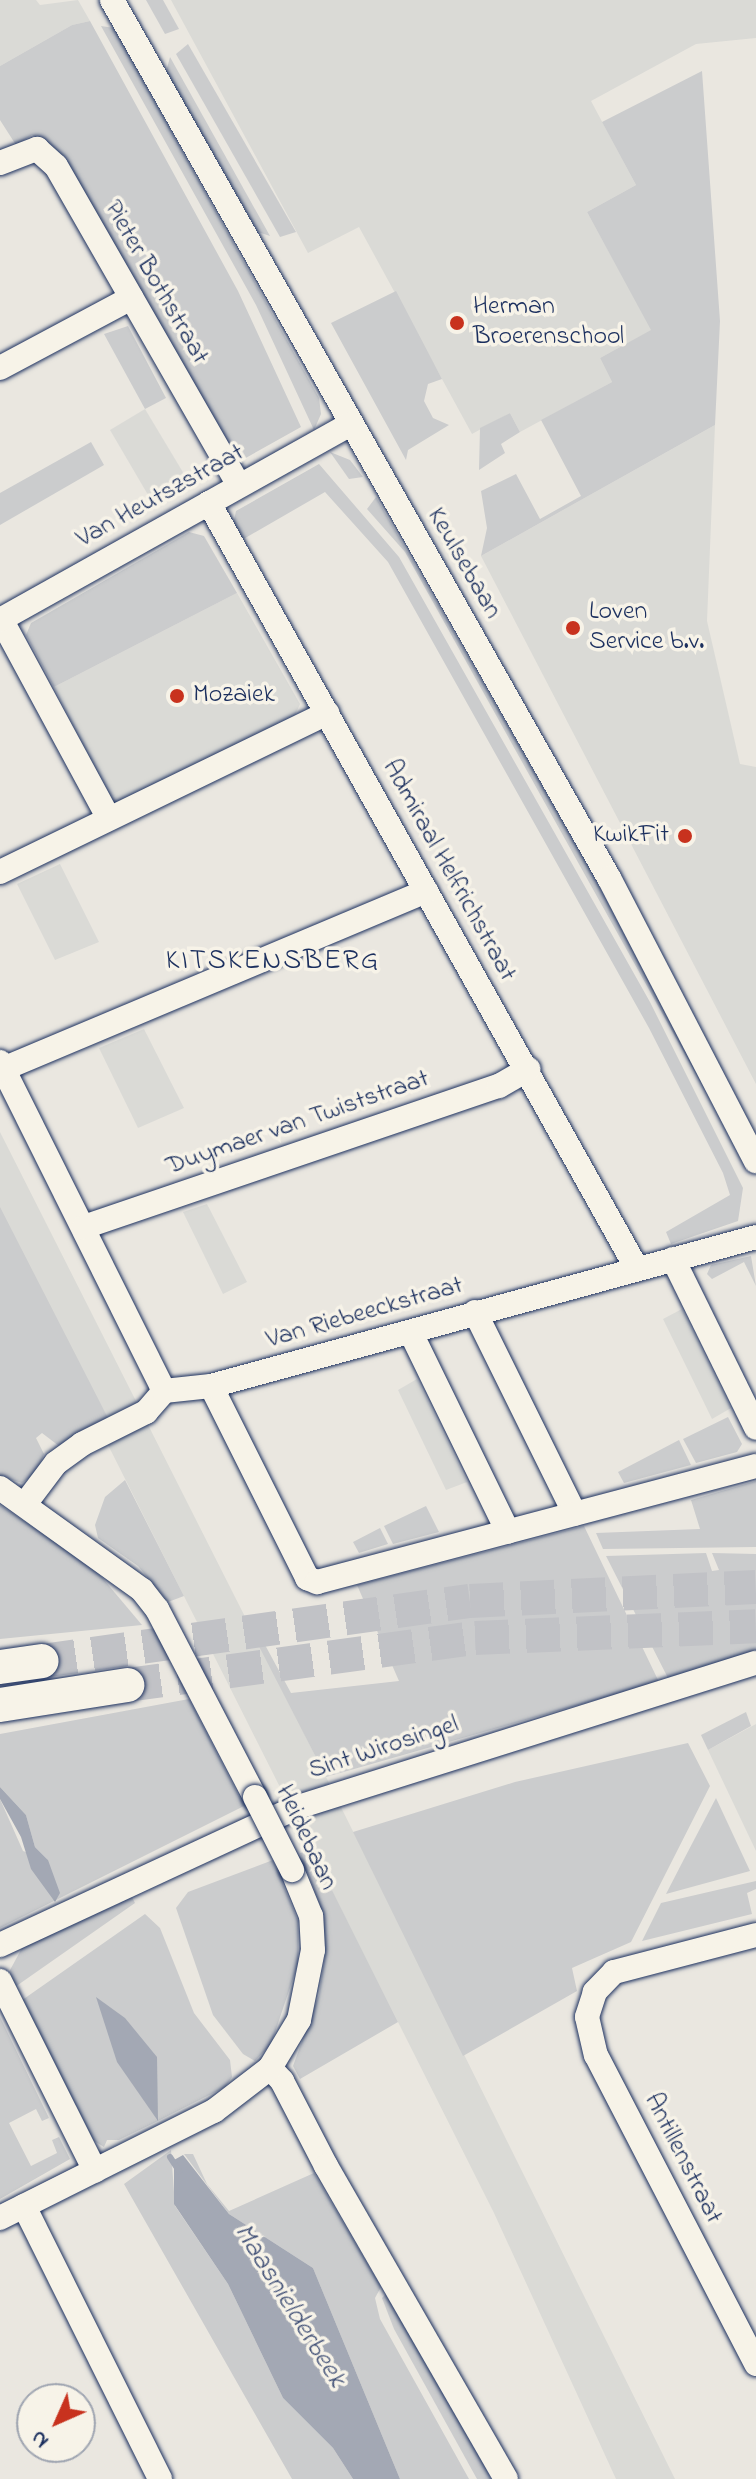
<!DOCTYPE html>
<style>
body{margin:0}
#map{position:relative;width:756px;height:2479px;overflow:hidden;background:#eae7e0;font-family:"Indie Flower",sans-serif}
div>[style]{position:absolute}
.built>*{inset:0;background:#dadad6}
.green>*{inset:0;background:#cbcccd}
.water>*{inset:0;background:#a3a8b4}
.stream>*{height:6px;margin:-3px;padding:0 3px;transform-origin:3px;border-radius:3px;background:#a3a8b4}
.highway-tunnel>*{height:34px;margin-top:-17px;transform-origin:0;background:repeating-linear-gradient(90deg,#c1c2c6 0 34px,transparent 0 51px)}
.roads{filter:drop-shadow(0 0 2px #1b2f5e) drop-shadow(0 0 2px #1b2f5e)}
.minor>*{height:24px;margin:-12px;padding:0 12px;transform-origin:12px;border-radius:12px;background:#f7f3e8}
.highway>*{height:34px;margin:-17px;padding:0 17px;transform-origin:17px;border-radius:17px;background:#f7f3e8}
.bridges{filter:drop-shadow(0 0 2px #1b2f5e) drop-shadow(0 0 2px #1b2f5e)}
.minor-bridge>*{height:24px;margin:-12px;padding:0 12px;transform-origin:12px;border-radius:12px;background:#f7f3e8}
.dots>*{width:22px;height:22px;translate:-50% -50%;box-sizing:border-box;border:4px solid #f7f3e8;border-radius:50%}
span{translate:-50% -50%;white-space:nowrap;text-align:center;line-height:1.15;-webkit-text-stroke:7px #f7f3e8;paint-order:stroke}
.street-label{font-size:26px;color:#1b2f5e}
.poi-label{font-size:26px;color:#1b2f5e}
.left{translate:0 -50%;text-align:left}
.right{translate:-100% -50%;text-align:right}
.neighbourhood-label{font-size:28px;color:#1b2f5e;letter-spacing:2px}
.water-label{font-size:28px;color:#445378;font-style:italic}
.north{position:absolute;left:16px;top:2383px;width:80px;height:80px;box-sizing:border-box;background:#f7f3e8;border:2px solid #9fa5b1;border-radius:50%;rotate:225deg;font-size:22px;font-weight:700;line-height:32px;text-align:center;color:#1b2f5e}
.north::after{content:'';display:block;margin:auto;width:28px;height:36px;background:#c8321e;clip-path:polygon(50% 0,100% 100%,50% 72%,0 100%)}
</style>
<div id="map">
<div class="built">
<div style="clip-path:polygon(0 0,36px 0,40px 5px,78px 0,90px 21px,72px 25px,0 66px)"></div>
<div style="clip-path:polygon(171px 0,756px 0,756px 38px,696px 44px,591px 101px,636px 185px,587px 212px,652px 330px,600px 358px,612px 382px,520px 432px,510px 413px,472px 434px,359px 227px,308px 253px)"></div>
<div style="clip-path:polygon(145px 409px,187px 479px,151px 500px,110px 430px)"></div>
<div style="clip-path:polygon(715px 425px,707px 621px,740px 764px,756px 767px,756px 1084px,481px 556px)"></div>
<div style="clip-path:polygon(237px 593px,300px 704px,294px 717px,113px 805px,54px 687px)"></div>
<div style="clip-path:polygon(60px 864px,99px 942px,55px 960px,17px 884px)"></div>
<div style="clip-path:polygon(144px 1029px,184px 1108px,138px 1128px,99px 1048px)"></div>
<div style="clip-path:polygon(0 1132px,326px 1777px,675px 2479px,616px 2479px,494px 2213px,0 1230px)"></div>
<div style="clip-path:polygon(207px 1204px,247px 1282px,223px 1294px,183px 1212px)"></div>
<div style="clip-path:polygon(682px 1309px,731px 1408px,712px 1419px,663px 1319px)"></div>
<div style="clip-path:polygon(417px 1379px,467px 1482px,446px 1490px,398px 1390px)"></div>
<div style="clip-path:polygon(756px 1724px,756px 1851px,708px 1750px)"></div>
</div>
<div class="green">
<div style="clip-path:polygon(146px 0,163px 0,179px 29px,165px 34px)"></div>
<div style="clip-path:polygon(90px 21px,238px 291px,301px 427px,235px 464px,57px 150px,32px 135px,16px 145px,0 120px,0 66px,72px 25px)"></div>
<div style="clip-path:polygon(101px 26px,114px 28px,319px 398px,321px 414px,314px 430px,256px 305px)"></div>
<div style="clip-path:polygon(188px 44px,296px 232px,280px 237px,176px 54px)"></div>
<div style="clip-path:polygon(170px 57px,270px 236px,258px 232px,166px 72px)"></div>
<div style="clip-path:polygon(702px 71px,720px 321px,715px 425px,481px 556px,487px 528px,481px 491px,516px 474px,540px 519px,581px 496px,541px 420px,612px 382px,600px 358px,651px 330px,587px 212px,636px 185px,602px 122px)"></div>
<div style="clip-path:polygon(396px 291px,442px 379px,428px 384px,424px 401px,433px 418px,449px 425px,408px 450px,406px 460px,331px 323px)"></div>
<div style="clip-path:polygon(128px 326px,166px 398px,145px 409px,104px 334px)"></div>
<div style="clip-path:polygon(510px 413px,520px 432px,501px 444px,505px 453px,479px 470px,480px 428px)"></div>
<div style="clip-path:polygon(91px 442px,104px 465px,0 525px,0 493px)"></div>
<div style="clip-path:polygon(330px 452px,350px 460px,363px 477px,349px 479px)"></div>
<div style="clip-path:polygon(319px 464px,399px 557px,650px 1002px,743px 1188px,738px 1221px,671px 1244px,666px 1232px,730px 1195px,723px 1173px,649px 1028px,388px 562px,325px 492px,240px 541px,233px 525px,236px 511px)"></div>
<div style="clip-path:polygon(376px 497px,595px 878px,730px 1135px,405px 552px,367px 509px)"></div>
<div style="clip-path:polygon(189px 532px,204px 536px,237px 593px,54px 687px,26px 635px,31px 623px)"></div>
<div style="clip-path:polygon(0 1207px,109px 1420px,59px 1446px,42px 1433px,36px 1438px,44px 1454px,37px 1472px,22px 1483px,0 1476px)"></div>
<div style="clip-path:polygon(751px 1256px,756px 1286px,744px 1262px,712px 1279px,707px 1274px,711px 1265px)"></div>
<div style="clip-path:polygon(728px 1417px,742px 1444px,737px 1452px,696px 1463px,683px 1439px)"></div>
<div style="clip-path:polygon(679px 1440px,691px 1465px,624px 1483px,618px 1472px)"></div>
<div style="clip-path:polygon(125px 1480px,184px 1596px,168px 1602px,138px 1566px,98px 1538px,95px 1525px,105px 1497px)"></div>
<div style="clip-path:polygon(756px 1481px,756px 1547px,603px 1549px,596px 1533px,700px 1529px,691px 1500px)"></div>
<div style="clip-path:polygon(0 1505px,94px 1568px,142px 1625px,0 1639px)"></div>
<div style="clip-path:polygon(426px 1506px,439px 1532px,393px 1544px,384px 1526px)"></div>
<div style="clip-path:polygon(584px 1526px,659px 1682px,326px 1777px,245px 1619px,251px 1619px,291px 1693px,399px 1681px,357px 1585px)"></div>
<div style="clip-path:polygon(380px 1528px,388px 1544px,359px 1553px,353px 1542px)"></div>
<div style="clip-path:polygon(706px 1553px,712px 1571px,719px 1570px,712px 1553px,756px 1554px,756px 1652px,669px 1680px,606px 1556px)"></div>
<div style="clip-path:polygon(189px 1699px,244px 1806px,0 1928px,0 1799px,23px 1851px,48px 1860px,35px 1847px,26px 1815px,0 1787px,0 1734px)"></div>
<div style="clip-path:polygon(746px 1712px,751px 1726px,708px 1750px,701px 1735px)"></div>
<div style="clip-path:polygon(688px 1743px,710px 1786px,631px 1942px,572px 1968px,577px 1991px,463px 2056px,353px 1832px,515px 1782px)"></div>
<div style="clip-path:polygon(716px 1798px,750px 1871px,666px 1894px,683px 1861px)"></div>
<div style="clip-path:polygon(312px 1850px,398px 2022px,300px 2079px,293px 2066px,319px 1995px,325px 1955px,320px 1905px,300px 1853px)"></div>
<div style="clip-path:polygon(273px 1860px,298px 1921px,298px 1964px,271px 2044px,255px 2061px,243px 2054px,213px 2015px,176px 1908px,188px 1892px)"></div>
<div style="clip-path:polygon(756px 1881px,756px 1889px,747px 1893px,752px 1914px,642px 1941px,661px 1903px)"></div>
<div style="clip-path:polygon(131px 1895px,135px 1903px,15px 1987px,9px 1972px,23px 1946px)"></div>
<div style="clip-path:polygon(145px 1914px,160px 1928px,194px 2013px,230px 2060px,232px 2077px,225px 2087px,158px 2121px,119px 2140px,107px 2140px,104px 2147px,86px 2136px,18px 2003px)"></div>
<div style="clip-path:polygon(0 2017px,49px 2118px,42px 2121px,36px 2109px,9px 2123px,31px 2166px,57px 2153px,52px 2140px,59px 2137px,70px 2159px,0 2199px)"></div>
<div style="clip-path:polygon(171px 2150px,175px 2206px,228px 2284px,283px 2398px,333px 2448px,353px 2479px,292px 2479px,124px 2184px)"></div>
<div style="clip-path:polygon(184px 2154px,193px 2154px,207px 2184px,229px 2211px,314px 2173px,381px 2287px,375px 2298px,380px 2319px,469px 2479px,400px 2479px,313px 2268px,229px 2214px)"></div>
<div style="clip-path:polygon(389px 2291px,457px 2408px,491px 2479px,477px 2479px,394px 2329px,382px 2298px)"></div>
</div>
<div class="water">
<div style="clip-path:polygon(0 1787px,26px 1815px,35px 1847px,48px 1860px,60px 1893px,55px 1902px,31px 1869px,21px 1837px,0 1799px)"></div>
<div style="clip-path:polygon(96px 1997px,125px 2018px,157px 2057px,158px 2121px,117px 2062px)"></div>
<div style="clip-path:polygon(183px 2155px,229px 2214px,313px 2268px,400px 2479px,353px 2479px,333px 2448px,283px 2398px,228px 2284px,174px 2204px,174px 2160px)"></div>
</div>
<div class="stream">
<div style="left:170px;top:2157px;width:17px;rotate:57deg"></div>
</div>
<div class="highway-tunnel">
<div style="left:42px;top:1661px;width:432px;rotate:-8deg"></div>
<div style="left:470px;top:1601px;width:286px;rotate:-2.8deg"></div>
<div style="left:127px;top:1685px;width:351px;rotate:-7.7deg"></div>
<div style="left:475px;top:1638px;width:281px;rotate:-2.4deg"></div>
</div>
<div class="roads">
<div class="minor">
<div style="left:112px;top:0;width:1009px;rotate:60.49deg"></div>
<div style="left:609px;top:878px;width:319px;rotate:62.6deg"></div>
<div style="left:0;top:163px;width:40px;rotate:-21deg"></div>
<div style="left:37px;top:149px;width:25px;rotate:42deg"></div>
<div style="left:56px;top:166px;width:368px;rotate:60.2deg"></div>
<div style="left:0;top:368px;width:149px;rotate:-28.1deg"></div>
<div style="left:209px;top:503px;width:875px;rotate:60.8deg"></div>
<div style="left:1px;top:619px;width:225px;rotate:61.6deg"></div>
<div style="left:0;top:620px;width:402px;rotate:-29.2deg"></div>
<div style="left:0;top:872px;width:364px;rotate:-25.9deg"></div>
<div style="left:0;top:1062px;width:368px;rotate:63.5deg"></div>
<div style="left:3px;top:1069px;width:459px;rotate:-22.8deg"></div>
<div style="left:84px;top:1227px;width:438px;rotate:-18.8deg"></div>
<div style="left:499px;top:1086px;width:34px;rotate:-30deg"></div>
<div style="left:673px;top:1259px;width:188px;rotate:63.8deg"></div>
<div style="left:475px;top:1312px;width:225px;rotate:63.7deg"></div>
<div style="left:411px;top:1333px;width:221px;rotate:64deg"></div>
<div style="left:211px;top:1386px;width:215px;rotate:63.4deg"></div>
<div style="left:307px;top:1578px;width:11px;rotate:22deg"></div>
<div style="left:317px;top:1582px;width:454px;rotate:-14.8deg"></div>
<div style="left:0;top:1488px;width:175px;rotate:35.7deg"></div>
<div style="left:142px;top:1590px;width:24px;rotate:52deg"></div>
<div style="left:157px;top:1609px;width:212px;rotate:62.5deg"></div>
<div style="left:25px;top:1504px;width:51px;rotate:-52.9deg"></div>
<div style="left:56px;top:1463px;width:32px;rotate:-36deg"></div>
<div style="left:82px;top:1444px;width:72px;rotate:-26.6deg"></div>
<div style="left:146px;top:1412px;width:28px;rotate:-49deg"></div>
<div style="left:164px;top:1391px;width:47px;rotate:-6.1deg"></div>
<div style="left:211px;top:1386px;width:565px;rotate:-15.29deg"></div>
<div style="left:756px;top:1935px;width:147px;rotate:165.4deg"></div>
<div style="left:614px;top:1972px;width:28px;rotate:134deg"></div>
<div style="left:595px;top:1992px;width:26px;rotate:108deg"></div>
<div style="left:587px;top:2017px;width:39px;rotate:77deg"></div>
<div style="left:596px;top:2055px;width:348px;rotate:62.6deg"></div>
<div style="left:0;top:1945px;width:325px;rotate:-24.9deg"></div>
<div style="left:295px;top:1808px;width:483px;rotate:-17.5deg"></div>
<div style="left:0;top:1981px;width:212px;rotate:63.4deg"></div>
<div style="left:270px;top:2068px;width:18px;rotate:47deg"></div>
<div style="left:282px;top:2081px;width:96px;rotate:62.6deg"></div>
<div style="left:326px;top:2166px;width:361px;rotate:60.1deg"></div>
<div style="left:24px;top:2206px;width:305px;rotate:63.5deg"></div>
<div style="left:0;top:2218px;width:239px;rotate:-26.6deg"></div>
<div style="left:214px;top:2111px;width:71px;rotate:-37.5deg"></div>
<div style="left:270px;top:2068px;width:56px;rotate:-58.9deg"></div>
<div style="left:299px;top:2020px;width:71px;rotate:-78.7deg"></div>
<div style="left:313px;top:1950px;width:34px;rotate:-93deg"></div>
<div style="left:311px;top:1916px;width:50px;rotate:-112.4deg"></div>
</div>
<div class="highway">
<div style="left:0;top:1667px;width:42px;rotate:-8.1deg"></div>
<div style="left:0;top:1705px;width:129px;rotate:-8.9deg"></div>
</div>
</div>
<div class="bridges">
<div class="minor-bridge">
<div style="left:255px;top:1797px;width:82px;rotate:63.1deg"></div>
</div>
</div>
<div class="dots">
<div style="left:457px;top:323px;background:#c8321e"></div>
<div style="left:573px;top:628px;background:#c8321e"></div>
<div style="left:177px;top:696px;background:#c8321e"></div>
<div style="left:685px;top:836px;background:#c8321e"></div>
</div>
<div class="street-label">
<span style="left:155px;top:283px;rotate:60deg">Pieter Bothstraat</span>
<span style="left:161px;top:497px;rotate:-29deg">Van Heutszstraat</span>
<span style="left:463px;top:564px;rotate:60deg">Keulsebaan</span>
<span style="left:448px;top:871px;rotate:61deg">Admiraal Helfrichstraat</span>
<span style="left:298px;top:1124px;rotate:-19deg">Duymaer van Twiststraat</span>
<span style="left:365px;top:1314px;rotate:-16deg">Van Riebeeckstraat</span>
<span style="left:384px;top:1749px;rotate:-18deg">Sint Wirosingel</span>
<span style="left:305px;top:1838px;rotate:65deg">Heidebaan</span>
<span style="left:682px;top:2159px;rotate:63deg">Antillenstraat</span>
</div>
<div class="poi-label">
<span class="left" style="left:473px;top:323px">Herman<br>Broerenschool</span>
<span class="left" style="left:589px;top:628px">Loven<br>Service b.v.</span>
<span class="left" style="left:193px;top:696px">Mozaiek</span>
<span class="right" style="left:669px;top:836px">KwikFit</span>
</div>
<div class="neighbourhood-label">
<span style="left:273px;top:962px">KITSKENSBERG</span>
</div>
<div class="water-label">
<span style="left:289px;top:2306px;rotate:58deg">Maasnielderbeek</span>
</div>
<div class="north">N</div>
</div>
